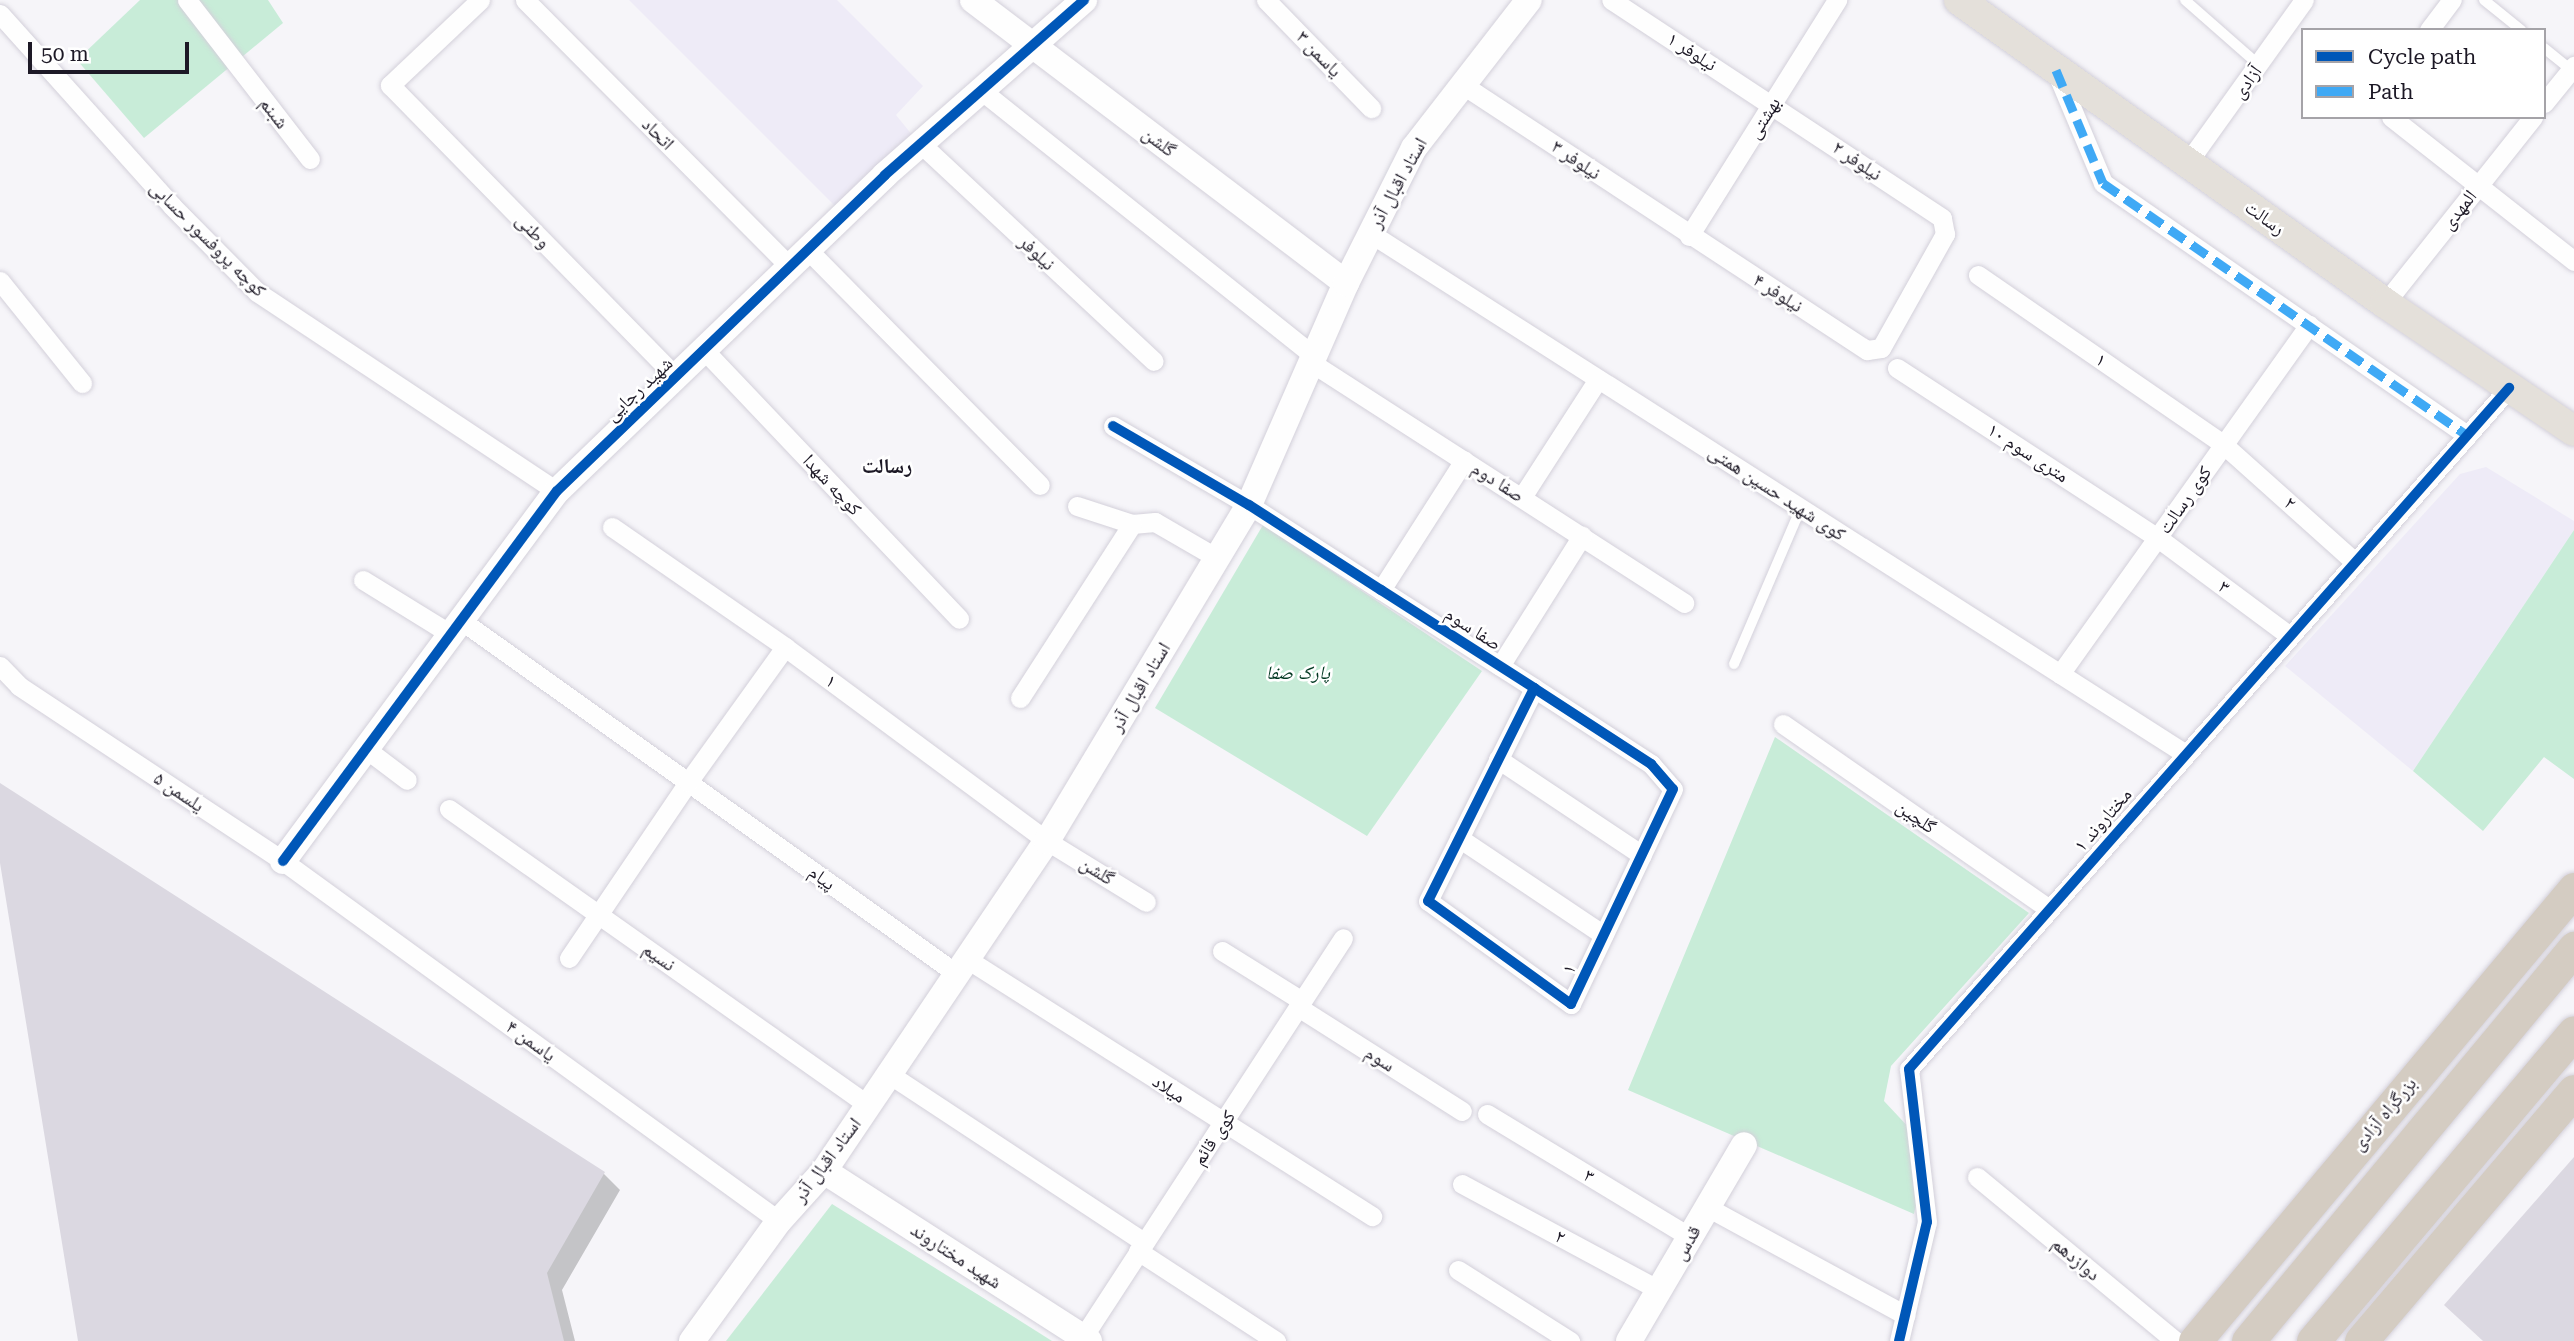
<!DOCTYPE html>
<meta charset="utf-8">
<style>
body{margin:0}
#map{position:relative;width:2574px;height:1341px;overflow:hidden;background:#f6f5f9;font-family:"Roboto Serif","Noto Naskh Arabic",serif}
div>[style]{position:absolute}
.built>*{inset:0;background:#eeebf7}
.green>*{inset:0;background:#c8ecd8}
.shadow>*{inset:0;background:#0003}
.building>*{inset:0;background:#dbd8e1}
.roads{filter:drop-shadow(0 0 2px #d3d0da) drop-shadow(0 0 2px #d3d0da)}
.lane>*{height:10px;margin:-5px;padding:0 5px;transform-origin:5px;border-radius:5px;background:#fefefe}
.street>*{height:19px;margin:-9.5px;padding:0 9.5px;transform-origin:9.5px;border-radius:9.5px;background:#fefefe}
.secondary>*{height:26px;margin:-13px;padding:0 13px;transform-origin:13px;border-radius:13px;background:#fefefe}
.primary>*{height:30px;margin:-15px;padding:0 15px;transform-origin:15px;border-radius:15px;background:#e4e0da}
.highway>*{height:33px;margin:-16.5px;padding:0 16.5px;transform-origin:16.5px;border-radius:16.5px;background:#d4ccc2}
.quiet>*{height:9px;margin-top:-4.5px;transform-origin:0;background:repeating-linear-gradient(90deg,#3fa9f5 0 18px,transparent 0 27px)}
.cycleway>*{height:10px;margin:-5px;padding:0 5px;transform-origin:5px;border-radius:5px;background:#0057b8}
span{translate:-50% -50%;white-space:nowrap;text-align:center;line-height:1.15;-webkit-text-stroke:5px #fff;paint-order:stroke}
.street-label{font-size:19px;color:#1d1926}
.park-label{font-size:19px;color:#013821;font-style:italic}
.neighbourhood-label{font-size:21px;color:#1d1926;font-weight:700}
.legend{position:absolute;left:2301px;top:28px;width:245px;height:91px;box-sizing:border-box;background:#fff;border:2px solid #a5a3a8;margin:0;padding:9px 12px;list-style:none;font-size:21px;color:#1d1926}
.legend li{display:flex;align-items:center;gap:14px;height:35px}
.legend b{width:35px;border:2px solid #a5a3a8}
.scale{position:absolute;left:28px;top:42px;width:161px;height:32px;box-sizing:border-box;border:4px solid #1d1926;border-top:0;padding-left:9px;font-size:21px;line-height:24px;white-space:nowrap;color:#1d1926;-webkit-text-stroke:5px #fff;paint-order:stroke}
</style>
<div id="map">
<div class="built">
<div style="clip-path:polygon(629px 0,837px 0,923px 86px,896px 115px,913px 136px,836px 207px)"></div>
<div style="clip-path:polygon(2486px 467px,2574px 521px,2574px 530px,2413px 771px,2285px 666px,2460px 474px)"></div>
</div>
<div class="green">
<div style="clip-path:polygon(140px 0,268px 0,283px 23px,144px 138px,77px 60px)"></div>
<div style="clip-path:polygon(1263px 525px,1482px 671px,1367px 836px,1155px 708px)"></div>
<div style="clip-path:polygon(2574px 530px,2574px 779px,2544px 757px,2483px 831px,2413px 771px)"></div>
<div style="clip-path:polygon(1775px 737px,2029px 913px,1891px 1066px,1884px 1101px,1928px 1148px,1914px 1214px,1628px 1090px)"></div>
<div style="clip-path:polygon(832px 1204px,1006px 1312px,1052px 1341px,726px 1341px)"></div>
</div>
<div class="shadow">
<div style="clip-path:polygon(0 785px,604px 1174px,620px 1190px,562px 1290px,575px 1341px,80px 1341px,0 852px)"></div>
</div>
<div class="building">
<div style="clip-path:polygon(0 783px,605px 1172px,547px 1273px,564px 1341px,78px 1341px,0 863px)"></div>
<div style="clip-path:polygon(2574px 1157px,2574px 1341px,2483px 1341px,2444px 1305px)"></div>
</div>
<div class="roads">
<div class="lane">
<div style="left:2185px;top:0;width:98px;rotate:41.3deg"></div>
<div style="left:2484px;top:0;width:48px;rotate:39deg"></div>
<div style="left:2544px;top:48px;width:38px;rotate:39deg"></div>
<div style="left:1734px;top:664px;width:170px;rotate:-66.8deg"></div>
</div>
<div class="street">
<div style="left:187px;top:0;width:201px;rotate:52.3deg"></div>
<div style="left:480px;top:0;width:124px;rotate:136.6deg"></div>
<div style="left:390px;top:85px;width:410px;rotate:45.6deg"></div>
<div style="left:525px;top:0;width:376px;rotate:45.2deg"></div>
<div style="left:1266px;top:0;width:151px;rotate:45.8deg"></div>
<div style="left:0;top:14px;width:258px;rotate:48.1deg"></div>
<div style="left:172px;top:206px;width:121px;rotate:45.3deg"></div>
<div style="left:257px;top:292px;width:360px;rotate:33.6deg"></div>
<div style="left:2429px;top:30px;width:38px;rotate:-53deg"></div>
<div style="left:2056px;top:71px;width:121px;rotate:67.2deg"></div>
<div style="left:2103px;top:183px;width:443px;rotate:34.7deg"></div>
<div style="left:1463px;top:85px;width:483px;rotate:33.3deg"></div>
<div style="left:1867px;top:350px;width:14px;rotate:-8deg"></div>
<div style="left:1881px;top:348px;width:131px;rotate:-60.7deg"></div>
<div style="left:1945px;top:234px;width:16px;rotate:-101deg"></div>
<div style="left:1942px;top:218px;width:396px;rotate:-146.6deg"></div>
<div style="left:982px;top:91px;width:425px;rotate:38.6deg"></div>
<div style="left:2544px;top:103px;width:48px;rotate:-51deg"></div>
<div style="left:2391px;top:117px;width:233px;rotate:38.2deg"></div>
<div style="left:921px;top:144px;width:318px;rotate:43deg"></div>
<div style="left:2188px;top:162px;width:199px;rotate:-54.4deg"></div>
<div style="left:1370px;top:233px;width:966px;rotate:32.57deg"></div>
<div style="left:1689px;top:236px;width:279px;rotate:-57.9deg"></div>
<div style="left:808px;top:250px;width:330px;rotate:45.4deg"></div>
<div style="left:1978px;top:275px;width:299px;rotate:34.6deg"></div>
<div style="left:2224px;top:445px;width:176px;rotate:41.8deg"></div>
<div style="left:0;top:281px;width:131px;rotate:51.2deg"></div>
<div style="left:2385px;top:303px;width:238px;rotate:-51.5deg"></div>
<div style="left:705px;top:351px;width:369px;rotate:46.5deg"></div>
<div style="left:1312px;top:363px;width:443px;rotate:32.8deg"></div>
<div style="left:1897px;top:368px;width:311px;rotate:33.1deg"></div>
<div style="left:2158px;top:538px;width:164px;rotate:36.6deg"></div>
<div style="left:1113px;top:426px;width:157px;rotate:30.2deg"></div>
<div style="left:1249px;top:505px;width:157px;rotate:32.8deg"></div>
<div style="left:1381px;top:590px;width:182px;rotate:32.6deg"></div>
<div style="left:1534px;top:688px;width:140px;rotate:33deg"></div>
<div style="left:1651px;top:764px;width:33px;rotate:49deg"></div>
<div style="left:1673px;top:789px;width:238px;rotate:115.4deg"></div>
<div style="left:1571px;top:1004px;width:176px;rotate:-144.2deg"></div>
<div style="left:1428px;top:901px;width:238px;rotate:-63.5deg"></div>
<div style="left:1522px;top:497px;width:140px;rotate:-57.2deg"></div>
<div style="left:1077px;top:506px;width:58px;rotate:18.1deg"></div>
<div style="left:1132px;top:524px;width:23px;rotate:-5deg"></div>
<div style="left:1155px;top:522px;width:72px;rotate:30.1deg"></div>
<div style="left:612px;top:527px;width:211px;rotate:34.7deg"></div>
<div style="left:785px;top:647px;width:326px;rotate:36.5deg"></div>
<div style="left:1047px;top:841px;width:116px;rotate:31.6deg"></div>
<div style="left:363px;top:580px;width:105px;rotate:31.7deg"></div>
<div style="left:1381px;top:590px;width:154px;rotate:-57.4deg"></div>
<div style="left:462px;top:621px;width:608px;rotate:35.49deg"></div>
<div style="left:0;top:666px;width:28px;rotate:46deg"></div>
<div style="left:19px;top:686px;width:317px;rotate:33.5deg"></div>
<div style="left:283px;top:861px;width:613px;rotate:35.97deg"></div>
<div style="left:1500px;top:666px;width:154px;rotate:-57.8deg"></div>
<div style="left:2060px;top:674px;width:429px;rotate:-54.5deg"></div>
<div style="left:1020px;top:698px;width:207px;rotate:-57.2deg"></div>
<div style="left:1783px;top:724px;width:324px;rotate:34.8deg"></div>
<div style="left:366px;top:749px;width:51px;rotate:37.1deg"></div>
<div style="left:1498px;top:759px;width:173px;rotate:33.7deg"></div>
<div style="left:449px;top:809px;width:513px;rotate:35.24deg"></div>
<div style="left:1459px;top:838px;width:174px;rotate:33.8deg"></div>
<div style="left:1222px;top:951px;width:94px;rotate:32deg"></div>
<div style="left:569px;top:958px;width:212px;rotate:-55.9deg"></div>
<div style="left:688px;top:782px;width:166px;rotate:-54.3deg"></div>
<div style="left:967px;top:959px;width:480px;rotate:32.4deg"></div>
<div style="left:1298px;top:1007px;width:194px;rotate:32.4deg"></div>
<div style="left:889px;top:1074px;width:305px;rotate:33.4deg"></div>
<div style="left:1487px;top:1114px;width:237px;rotate:31.2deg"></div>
<div style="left:1977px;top:1177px;width:257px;rotate:39.6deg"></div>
<div style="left:1462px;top:1184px;width:224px;rotate:28.3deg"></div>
<div style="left:1707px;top:1207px;width:226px;rotate:28.6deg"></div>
<div style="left:1138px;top:1251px;width:165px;rotate:33.1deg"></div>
<div style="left:1458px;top:1270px;width:133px;rotate:32.4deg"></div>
<div style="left:1083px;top:1337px;width:476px;rotate:-56.9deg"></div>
<div style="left:1899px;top:1341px;width:122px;rotate:-76.8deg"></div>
<div style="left:1927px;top:1222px;width:154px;rotate:-96.7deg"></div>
<div style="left:1909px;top:1069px;width:908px;rotate:-48.62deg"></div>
</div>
<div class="secondary">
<div style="left:973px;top:0;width:468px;rotate:37.2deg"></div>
<div style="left:283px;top:861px;width:460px;rotate:-53.5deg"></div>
<div style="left:557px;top:491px;width:455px;rotate:-43.9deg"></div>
<div style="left:885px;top:175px;width:265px;rotate:-41.3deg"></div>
<div style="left:824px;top:1171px;width:315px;rotate:32.7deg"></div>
<div style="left:692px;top:1341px;width:148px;rotate:-54.1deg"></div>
<div style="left:779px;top:1221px;width:67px;rotate:-48deg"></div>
<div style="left:824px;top:1171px;width:398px;rotate:-56deg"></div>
<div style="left:1047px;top:841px;width:392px;rotate:-59deg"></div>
<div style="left:1249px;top:505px;width:242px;rotate:-66.4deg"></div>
<div style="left:1346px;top:283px;width:151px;rotate:-63.3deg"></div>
<div style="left:1414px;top:148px;width:187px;rotate:-52.2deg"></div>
<div style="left:1629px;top:1341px;width:227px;rotate:-59.6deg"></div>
</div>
<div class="primary">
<div style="left:1959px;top:0;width:523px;rotate:35.42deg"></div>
<div style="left:2385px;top:303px;width:228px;rotate:34.1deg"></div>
</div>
<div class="highway">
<div style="left:2195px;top:1341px;width:590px;rotate:-50.02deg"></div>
<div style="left:2248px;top:1341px;width:511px;rotate:-50.32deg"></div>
<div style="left:2313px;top:1341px;width:404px;rotate:-49.8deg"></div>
<div style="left:2361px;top:1341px;width:328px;rotate:-49.6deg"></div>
</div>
</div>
<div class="quiet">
<div style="left:2056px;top:70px;width:122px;rotate:67.4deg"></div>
<div style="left:2103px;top:183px;width:443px;rotate:34.7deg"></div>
</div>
<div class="cycleway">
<div style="left:1113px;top:426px;width:157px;rotate:30.2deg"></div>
<div style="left:1249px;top:505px;width:157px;rotate:32.8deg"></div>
<div style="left:1381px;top:590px;width:182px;rotate:32.6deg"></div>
<div style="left:1534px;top:688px;width:140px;rotate:33deg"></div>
<div style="left:1651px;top:764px;width:33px;rotate:49deg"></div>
<div style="left:1673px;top:789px;width:238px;rotate:115.4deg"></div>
<div style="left:1571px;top:1004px;width:176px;rotate:-144.2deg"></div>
<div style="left:1428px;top:901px;width:238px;rotate:-63.5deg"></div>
<div style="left:283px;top:861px;width:460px;rotate:-53.5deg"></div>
<div style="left:557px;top:491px;width:455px;rotate:-43.9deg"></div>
<div style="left:885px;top:175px;width:265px;rotate:-41.3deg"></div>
<div style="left:1899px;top:1341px;width:122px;rotate:-76.8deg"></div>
<div style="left:1927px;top:1222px;width:154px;rotate:-96.7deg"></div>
<div style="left:1909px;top:1069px;width:908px;rotate:-48.62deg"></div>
</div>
<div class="street-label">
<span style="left:1692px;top:52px;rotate:33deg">نیلوفر ۱</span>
<span style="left:1319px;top:54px;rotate:46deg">یاسمن ۳</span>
<span style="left:2247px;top:82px;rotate:-54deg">آزادی</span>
<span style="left:274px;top:113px;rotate:52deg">شبنم</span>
<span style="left:1764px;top:118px;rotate:-58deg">بهشتی</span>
<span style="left:658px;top:134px;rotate:45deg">اتحاد</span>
<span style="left:1159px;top:142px;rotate:37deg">گلشن</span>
<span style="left:1576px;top:160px;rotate:34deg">نیلوفر ۳</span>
<span style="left:1857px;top:161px;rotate:34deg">نیلوفر ۲</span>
<span style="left:1398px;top:183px;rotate:-61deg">استاد اقبال آذر</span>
<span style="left:2459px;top:210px;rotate:-52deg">المهدی</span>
<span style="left:2265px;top:218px;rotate:36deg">رسالت</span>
<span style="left:533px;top:231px;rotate:46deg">وطنی</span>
<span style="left:208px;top:239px;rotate:45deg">کوچه پروفسور حسابی</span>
<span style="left:1037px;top:253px;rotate:43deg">نیلوفر</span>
<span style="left:1778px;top:293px;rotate:33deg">نیلوفر ۴</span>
<span style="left:2101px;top:360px;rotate:35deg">۱</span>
<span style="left:639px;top:389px;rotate:-43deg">شهید رجایی</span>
<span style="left:2028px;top:453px;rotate:33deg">۱۰ متری سوم</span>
<span style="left:1498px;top:482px;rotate:33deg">صفا دوم</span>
<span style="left:832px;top:485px;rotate:47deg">کوچه شهدا</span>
<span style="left:1777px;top:493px;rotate:33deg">کوی شهید حسین همتی</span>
<span style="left:2185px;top:500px;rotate:-55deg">کوی رسالت</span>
<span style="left:2290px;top:503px;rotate:42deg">۲</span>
<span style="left:2224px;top:587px;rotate:37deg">۳</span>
<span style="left:1473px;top:629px;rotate:33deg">صفا سوم</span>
<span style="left:831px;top:681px;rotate:36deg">۱</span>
<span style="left:1140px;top:687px;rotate:-59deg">استاد اقبال آذر</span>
<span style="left:179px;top:792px;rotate:34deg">یلسمن ۵</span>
<span style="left:1916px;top:817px;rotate:35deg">گلچین</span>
<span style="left:2103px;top:820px;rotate:-49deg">مختاروند ۱</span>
<span style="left:1097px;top:871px;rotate:32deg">گلشن</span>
<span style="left:822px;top:878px;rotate:36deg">پیام</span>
<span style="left:659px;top:957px;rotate:35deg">نسیم</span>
<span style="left:1569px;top:969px;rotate:-65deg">۱</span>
<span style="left:531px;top:1041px;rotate:36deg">یاسمن ۴</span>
<span style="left:1380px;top:1059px;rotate:33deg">سوم</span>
<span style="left:1169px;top:1089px;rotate:33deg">میلاد</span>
<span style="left:2384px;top:1114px;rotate:-50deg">بزرگراه آزادی</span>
<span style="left:1214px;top:1138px;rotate:-56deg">کوی قائم</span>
<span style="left:827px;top:1160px;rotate:-53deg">استاد اقبال آذر</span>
<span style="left:1589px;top:1176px;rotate:31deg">۳</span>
<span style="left:1560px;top:1237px;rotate:28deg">۲</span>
<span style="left:1687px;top:1243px;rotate:-60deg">قدس</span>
<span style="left:956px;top:1256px;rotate:33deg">شهید مختاروند</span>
<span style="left:2076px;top:1259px;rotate:40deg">دوازدهم</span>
</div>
<div class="park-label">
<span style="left:1298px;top:673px">پارک صفا</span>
</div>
<div class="neighbourhood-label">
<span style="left:887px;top:466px">رسالت</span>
</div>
<ul class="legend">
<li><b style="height:9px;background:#0057b8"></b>Cycle path</li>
<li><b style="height:9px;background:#3fa9f5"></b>Path</li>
</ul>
<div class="scale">50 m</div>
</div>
